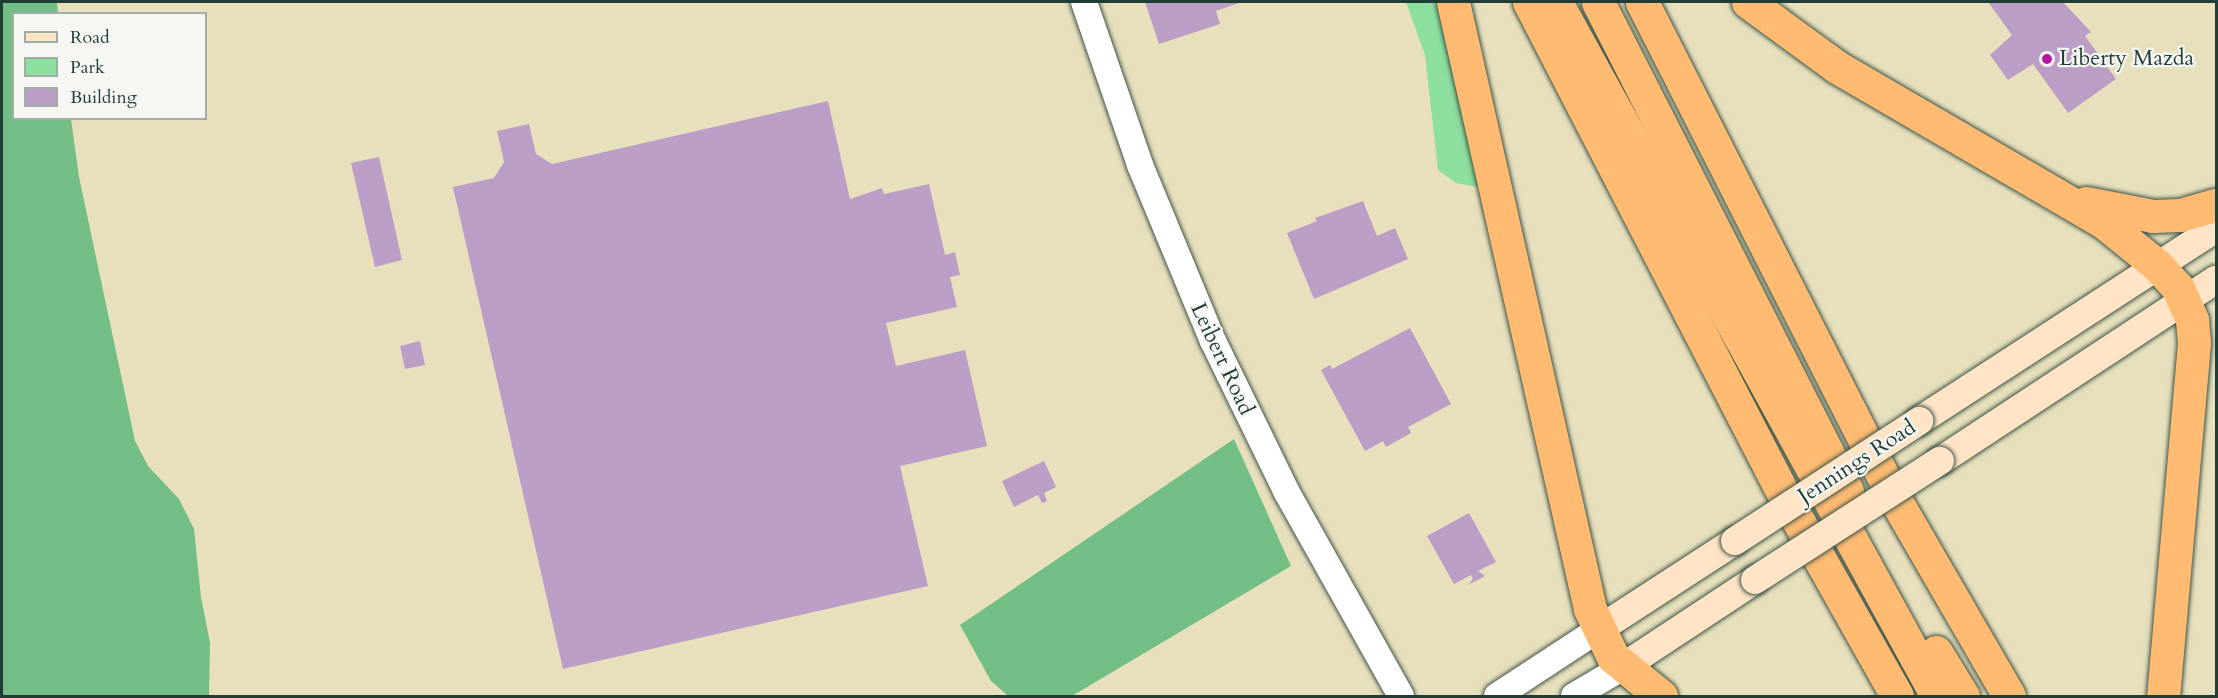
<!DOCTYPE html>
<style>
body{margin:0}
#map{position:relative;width:2218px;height:698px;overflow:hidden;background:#e8e0bd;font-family:Cardo,serif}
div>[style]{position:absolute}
.green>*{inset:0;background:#8ddf9f}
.forest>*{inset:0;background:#72be86}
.building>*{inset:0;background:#ba9ec6}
.roads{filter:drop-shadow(0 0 2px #3d5549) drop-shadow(0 0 2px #3d5549)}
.tertiary>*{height:26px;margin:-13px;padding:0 13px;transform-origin:13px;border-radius:13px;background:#fff}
.secondary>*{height:28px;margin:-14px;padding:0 14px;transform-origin:14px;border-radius:14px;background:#ffe4c6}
.motorway>*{height:33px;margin:-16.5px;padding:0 16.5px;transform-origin:16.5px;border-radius:16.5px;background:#febb71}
.bridges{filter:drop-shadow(0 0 2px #3d5549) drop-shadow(0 0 2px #3d5549)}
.secondary-bridge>*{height:28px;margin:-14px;padding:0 14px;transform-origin:14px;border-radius:14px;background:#ffe4c6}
.dots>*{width:16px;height:16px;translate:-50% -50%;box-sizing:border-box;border:3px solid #f6f6f2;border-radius:50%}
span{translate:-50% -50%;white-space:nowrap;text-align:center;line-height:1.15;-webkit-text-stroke:4.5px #f6f6f2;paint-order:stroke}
.poi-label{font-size:22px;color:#1f3d34}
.left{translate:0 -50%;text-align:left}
.street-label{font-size:22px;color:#1f3d34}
.frame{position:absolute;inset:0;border:3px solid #1f3d34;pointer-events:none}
.legend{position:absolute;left:12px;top:12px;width:195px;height:108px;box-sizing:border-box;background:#f6f6f2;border:2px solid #a0aca6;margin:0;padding:8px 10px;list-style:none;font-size:18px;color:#1f3d34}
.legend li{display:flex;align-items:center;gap:12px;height:30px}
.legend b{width:30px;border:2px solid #a0aca6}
</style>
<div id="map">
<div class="green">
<div style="clip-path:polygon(1406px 2px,1438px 2px,1482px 188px,1456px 183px,1438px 170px,1425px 55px)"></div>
</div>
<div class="forest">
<div style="clip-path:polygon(2px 2px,57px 2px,58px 13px,14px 14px,14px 118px,71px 119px,79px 177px,135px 441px,148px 466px,179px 499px,194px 529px,201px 597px,210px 643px,209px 696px,2px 696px)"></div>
<div style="clip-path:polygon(1234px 439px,1291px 566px,1072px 696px,1008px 696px,991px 681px,960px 625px)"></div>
</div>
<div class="building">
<div style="clip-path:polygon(1145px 2px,1242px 2px,1216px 11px,1220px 24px,1159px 44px)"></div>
<div style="clip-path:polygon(1988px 2px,2063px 2px,2091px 32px,2085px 36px,2116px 79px,2068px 113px,2033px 64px,2008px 80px,1990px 55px,2012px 35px)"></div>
<div style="clip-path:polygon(828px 101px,850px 199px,882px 188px,884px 194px,929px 184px,945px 255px,955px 252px,960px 275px,950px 277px,957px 307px,886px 323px,896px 366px,965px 350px,987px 446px,900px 466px,928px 586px,563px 669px,453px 187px,494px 178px,504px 162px,497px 131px,529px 124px,536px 154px,552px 164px)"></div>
<div style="clip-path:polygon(379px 157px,402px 260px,375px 267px,351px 163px)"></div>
<div style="clip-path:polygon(1363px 201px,1377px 236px,1395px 228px,1408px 259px,1314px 299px,1287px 233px,1317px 221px,1315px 218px)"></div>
<div style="clip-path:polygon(1410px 328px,1451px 404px,1408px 427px,1411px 433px,1386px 447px,1383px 441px,1365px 451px,1321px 370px,1330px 365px,1332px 369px)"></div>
<div style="clip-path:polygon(420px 341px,425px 365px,405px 369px,400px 346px)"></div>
<div style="clip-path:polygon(1044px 461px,1056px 487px,1044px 493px,1047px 501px,1042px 503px,1038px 495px,1014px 507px,1002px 481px)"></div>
<div style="clip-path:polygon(1469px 513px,1496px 562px,1478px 571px,1485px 576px,1468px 585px,1473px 579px,1471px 575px,1454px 584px,1427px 536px)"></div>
</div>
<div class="roads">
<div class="tertiary">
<div style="left:1084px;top:2px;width:172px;rotate:71deg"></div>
<div style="left:1140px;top:165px;width:191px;rotate:67.5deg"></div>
<div style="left:1213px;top:341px;width:167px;rotate:64deg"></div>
<div style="left:1286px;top:491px;width:235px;rotate:60.7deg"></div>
<div style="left:1497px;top:696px;width:121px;rotate:-33.2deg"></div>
<div style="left:1574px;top:696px;width:57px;rotate:-30.6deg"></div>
</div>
<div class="secondary">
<div style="left:1919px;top:421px;width:354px;rotate:-33deg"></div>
<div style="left:1940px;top:461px;width:330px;rotate:-33.3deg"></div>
<div style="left:1598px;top:630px;width:163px;rotate:-33deg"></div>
<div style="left:1623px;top:667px;width:158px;rotate:-33.4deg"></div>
</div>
<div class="motorway">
<div style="left:1453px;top:2px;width:622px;rotate:77.28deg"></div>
<div style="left:1590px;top:609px;width:53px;rotate:64.4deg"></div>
<div style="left:1613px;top:657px;width:62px;rotate:39.1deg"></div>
<div style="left:1529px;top:2px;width:560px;rotate:62.66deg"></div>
<div style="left:1786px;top:499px;width:226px;rotate:60.6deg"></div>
<div style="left:1556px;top:2px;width:792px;rotate:61.23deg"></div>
<div style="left:1598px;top:2px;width:549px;rotate:63.01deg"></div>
<div style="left:1642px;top:2px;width:552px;rotate:63.06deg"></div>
<div style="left:1892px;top:494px;width:233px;rotate:59.9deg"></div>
<div style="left:1748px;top:2px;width:110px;rotate:36.1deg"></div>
<div style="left:1837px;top:67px;width:306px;rotate:30.2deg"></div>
<div style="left:2102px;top:221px;width:72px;rotate:38.8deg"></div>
<div style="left:2158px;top:266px;width:30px;rotate:48deg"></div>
<div style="left:2178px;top:288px;width:35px;rotate:66deg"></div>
<div style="left:2192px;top:320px;width:23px;rotate:85deg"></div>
<div style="left:2194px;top:343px;width:354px;rotate:95deg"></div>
<div style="left:2086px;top:203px;width:68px;rotate:11deg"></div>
<div style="left:2153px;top:216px;width:27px;rotate:-2deg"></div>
<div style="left:2180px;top:215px;width:37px;rotate:-16deg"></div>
<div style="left:1936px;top:652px;width:52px;rotate:58.5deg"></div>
</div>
</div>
<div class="bridges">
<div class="secondary-bridge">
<div style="left:1735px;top:541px;width:220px;rotate:-33.1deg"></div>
<div style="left:1755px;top:580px;width:220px;rotate:-32.8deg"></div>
</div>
</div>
<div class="dots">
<div style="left:2047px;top:59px;background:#b5179e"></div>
</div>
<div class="poi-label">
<span class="left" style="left:2059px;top:59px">Liberty Mazda</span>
</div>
<div class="street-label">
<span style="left:1222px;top:359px;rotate:65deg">Leibert Road</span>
<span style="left:1857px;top:462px;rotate:-33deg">Jennings Road</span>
</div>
<div class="frame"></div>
<ul class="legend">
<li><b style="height:8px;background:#ffe4c6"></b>Road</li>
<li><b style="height:16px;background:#8ddf9f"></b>Park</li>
<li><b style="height:16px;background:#ba9ec6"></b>Building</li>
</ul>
</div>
